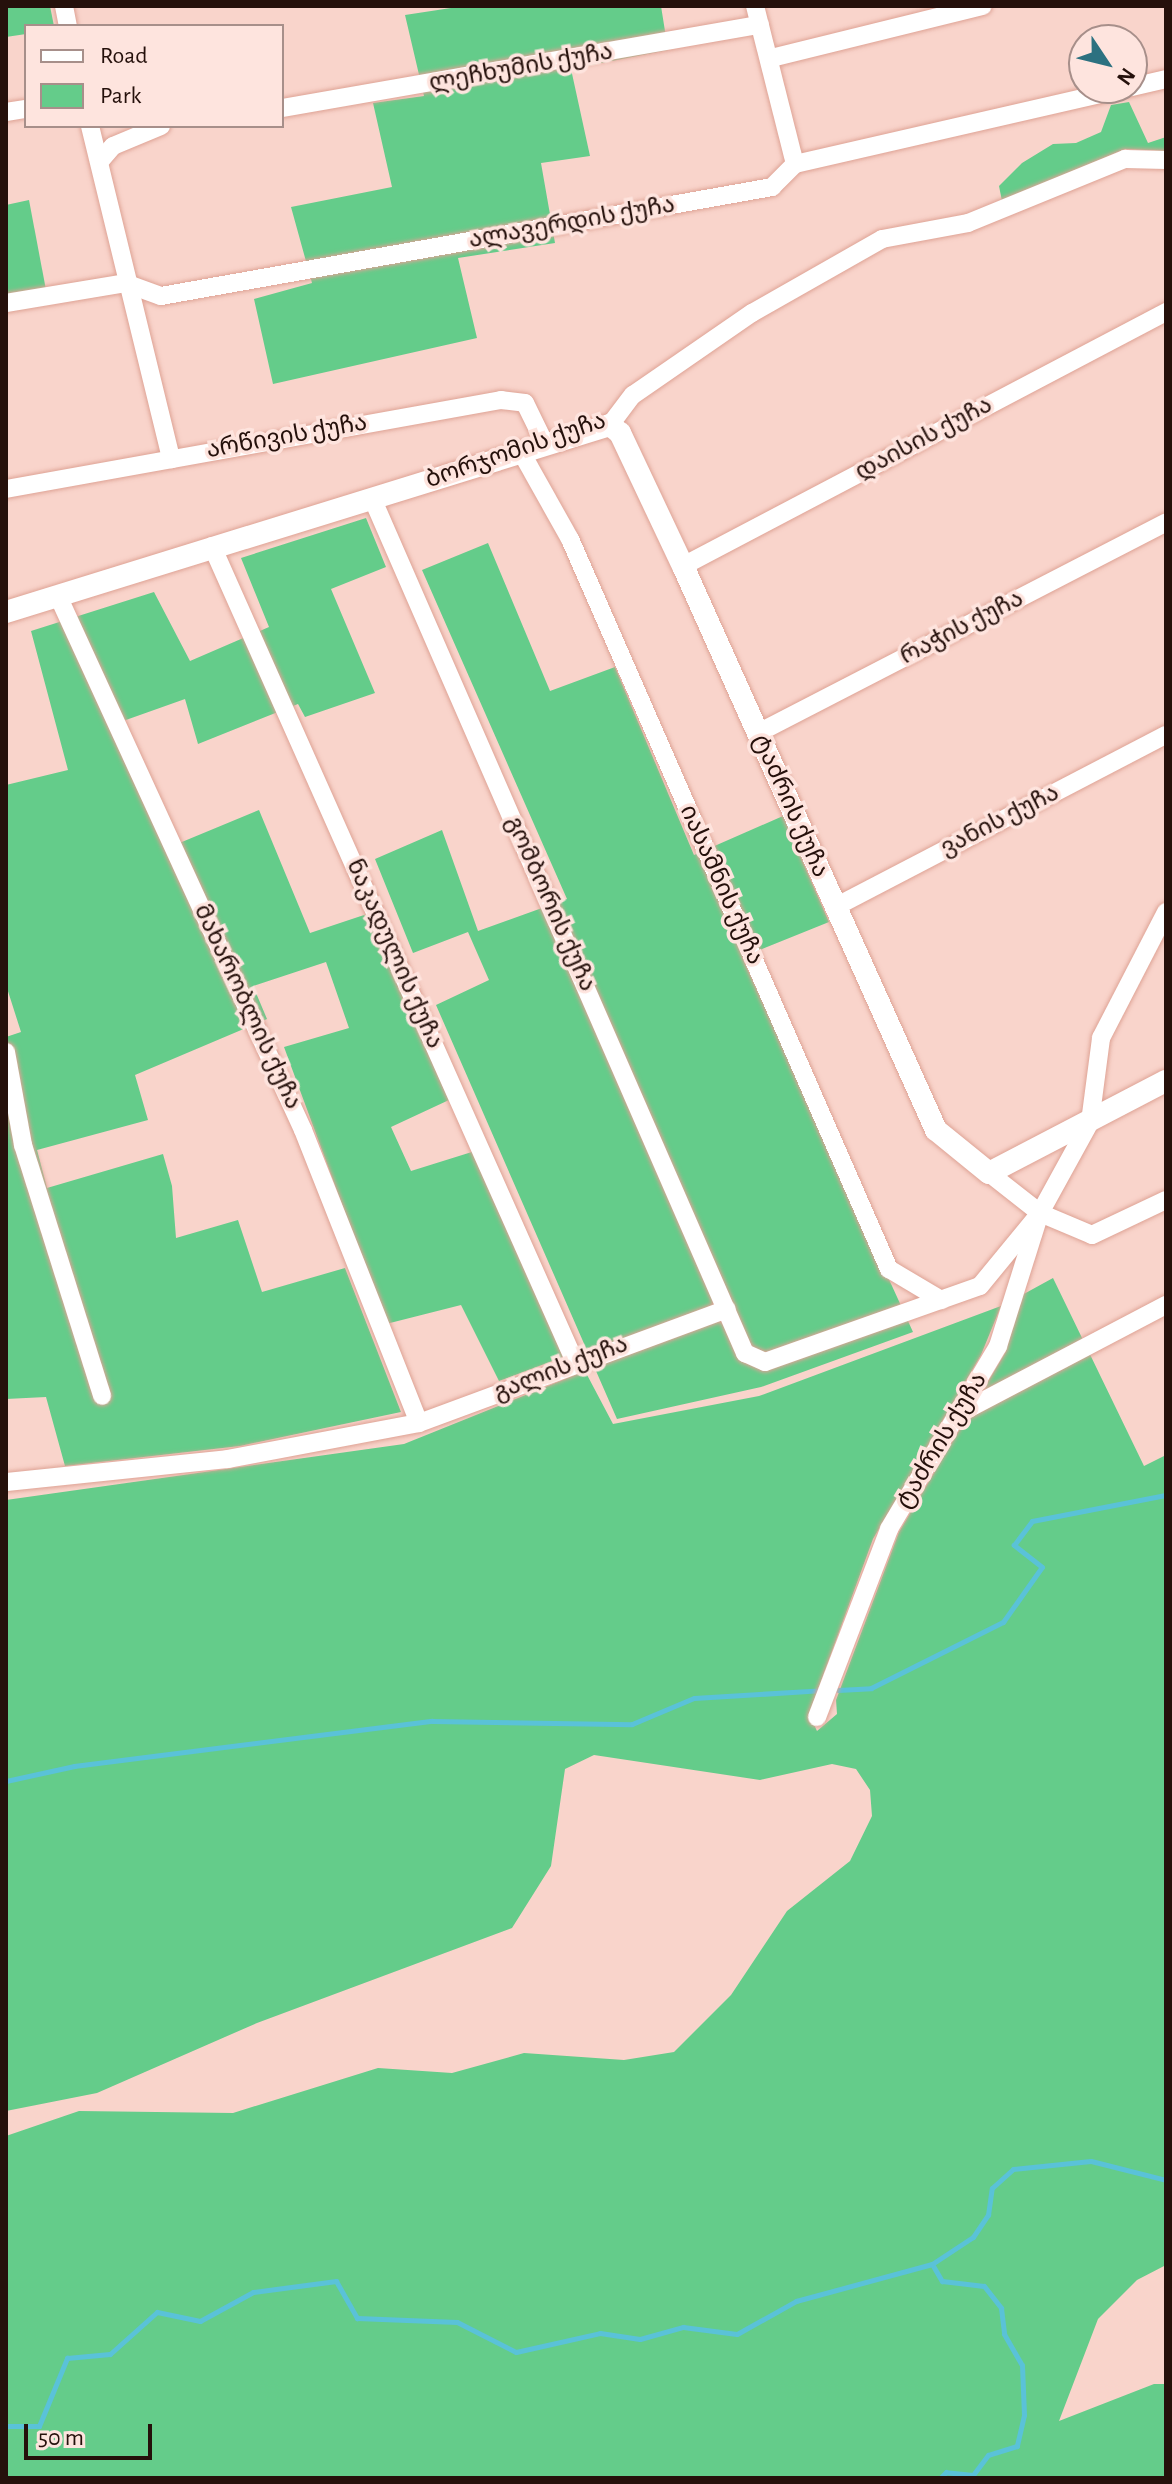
<!DOCTYPE html>
<meta charset="utf-8">
<style>
body{margin:0}
#map{position:relative;width:1172px;height:2484px;overflow:hidden;background:#f9d4cb;font-family:"Alegreya Sans","Noto Sans Georgian",sans-serif}
div>[style]{position:absolute}
.green>*{inset:0;background:#64cc8a}
.stream>*{height:5px;margin:-2.5px;padding:0 2.5px;transform-origin:2.5px;border-radius:2.5px;background:#5ac2d8}
.roads{filter:drop-shadow(0 0 2px #dea395) drop-shadow(0 0 2px #dea395)}
.minor>*{height:18px;margin:-9px;padding:0 9px;transform-origin:9px;border-radius:9px;background:#fff}
.tertiary>*{height:22px;margin:-11px;padding:0 11px;transform-origin:11px;border-radius:11px;background:#fff}
span{translate:-50% -50%;white-space:nowrap;text-align:center;line-height:1.15;-webkit-text-stroke:7px #fee4de;paint-order:stroke}
.street-label{font-size:24px;color:#25100b}
.frame{position:absolute;inset:0;border:8px solid #25100b;pointer-events:none}
.legend{position:absolute;left:24px;top:24px;width:260px;height:104px;box-sizing:border-box;background:#fee4de;border:2px solid #a78f8a;margin:0;padding:10px 14px;list-style:none;font-size:24px;color:#25100b}
.legend li{display:flex;align-items:center;gap:16px;height:40px}
.legend b{width:40px;border:2px solid #a78f8a}
.north{position:absolute;left:1068px;top:24px;width:80px;height:80px;box-sizing:border-box;background:#fee4de;border:2px solid #a78f8a;border-radius:50%;rotate:125deg;font-size:22px;font-weight:700;line-height:32px;text-align:center;color:#25100b}
.north::after{content:'';display:block;margin:auto;width:28px;height:36px;background:#2c7180;clip-path:polygon(50% 0,100% 100%,50% 72%,0 100%)}
.scale{position:absolute;left:24px;top:2424px;width:128px;height:36px;box-sizing:border-box;border:4px solid #25100b;border-top:0;padding-left:10px;font-size:24px;line-height:28px;white-space:nowrap;color:#25100b;-webkit-text-stroke:6px #fee4de;paint-order:stroke}
</style>
<div id="map">
<div class="green">
<div style="clip-path:polygon(6px 6px,50px 6px,54px 26px,26px 26px,26px 34px,6px 37px)"></div>
<div style="clip-path:polygon(464px 6px,661px 6px,668px 50px,571px 69px,590px 156px,541px 163px,555px 243px,458px 258px,477px 338px,273px 384px,254px 299px,312px 283px,291px 207px,392px 187px,373px 103px,424px 96px,405px 15px)"></div>
<div style="clip-path:polygon(1129px 102px,1148px 143px,1166px 137px,1166px 151px,1125px 149px,1002px 201px,999px 186px,1022px 163px,1053px 144px,1076px 143px,1101px 132px,1111px 105px)"></div>
<div style="clip-path:polygon(29px 200px,46px 290px,6px 295px,6px 205px)"></div>
<div style="clip-path:polygon(366px 518px,386px 567px,331px 589px,375px 693px,305px 717px,298px 704px,198px 744px,185px 699px,109px 726px,165px 849px,259px 810px,310px 933px,367px 914px,449px 1100px,391px 1127px,411px 1171px,475px 1151px,563px 1357px,499px 1381px,461px 1305px,386px 1324px,284px 1047px,349px 1028px,326px 962px,253px 986px,267px 1019px,135px 1075px,148px 1120px,37px 1150px,47px 1188px,163px 1154px,172px 1186px,176px 1238px,238px 1220px,262px 1292px,345px 1268px,401px 1412px,240px 1446px,65px 1466px,46px 1397px,6px 1399px,6px 1037px,21px 1032px,6px 985px,6px 785px,68px 770px,31px 631px,154px 592px,190px 661px,269px 627px,241px 558px)"></div>
<div style="clip-path:polygon(488px 543px,550px 691px,615px 667px,694px 855px,783px 816px,829px 922px,742px 957px,913px 1332px,761px 1387px,617px 1419px,436px 1005px,489px 980px,468px 932px,413px 953px,375px 859px,442px 830px,478px 931px,567px 899px,422px 570px)"></div>
<div style="clip-path:polygon(1053px 1278px,1144px 1466px,1166px 1455px,1166px 2265px,1137px 2280px,1098px 2319px,1059px 2421px,1154px 2384px,1166px 2384px,1166px 2478px,6px 2478px,6px 2136px,79px 2111px,233px 2113px,378px 2068px,452px 2073px,524px 2053px,624px 2060px,674px 2052px,731px 1995px,787px 1911px,850px 1861px,872px 1816px,870px 1790px,856px 1769px,832px 1764px,760px 1780px,594px 1755px,565px 1769px,551px 1866px,512px 1928px,257px 2023px,97px 2093px,6px 2111px,6px 1500px,404px 1444px,585px 1371px,613px 1424px,759px 1396px,1001px 1306px,981px 1355px,873px 1539px,809px 1714px,817px 1731px,837px 1714px,836px 1700px,899px 1532px,1005px 1353px,1022px 1295px)"></div>
</div>
<div class="stream">
<div style="left:838px;top:1690px;width:33px;rotate:-3deg"></div>
<div style="left:871px;top:1688px;width:148px;rotate:-26.6deg"></div>
<div style="left:1003px;top:1622px;width:67px;rotate:-54.7deg"></div>
<div style="left:1042px;top:1567px;width:36px;rotate:-142deg"></div>
<div style="left:1014px;top:1545px;width:30px;rotate:-53deg"></div>
<div style="left:1032px;top:1521px;width:136px;rotate:-11deg"></div>
<div style="left:6px;top:1781px;width:70px;rotate:-12.4deg"></div>
<div style="left:74px;top:1766px;width:361px;rotate:-7.2deg"></div>
<div style="left:432px;top:1721px;width:200px;rotate:0.9deg"></div>
<div style="left:632px;top:1724px;width:67px;rotate:-22.8deg"></div>
<div style="left:694px;top:1698px;width:129px;rotate:-3.5deg"></div>
<div style="left:932px;top:2264px;width:20px;rotate:60deg"></div>
<div style="left:942px;top:2281px;width:42px;rotate:6.8deg"></div>
<div style="left:984px;top:2286px;width:28px;rotate:52deg"></div>
<div style="left:1001px;top:2308px;width:26px;rotate:83deg"></div>
<div style="left:1004px;top:2334px;width:36px;rotate:60deg"></div>
<div style="left:1022px;top:2365px;width:50px;rotate:87.7deg"></div>
<div style="left:1024px;top:2415px;width:32px;rotate:103deg"></div>
<div style="left:1017px;top:2446px;width:30px;rotate:163deg"></div>
<div style="left:988px;top:2455px;width:25px;rotate:127deg"></div>
<div style="left:973px;top:2475px;width:27px;rotate:-174deg"></div>
<div style="left:946px;top:2472px;width:8px;rotate:135deg"></div>
<div style="left:6px;top:2426px;width:33px"></div>
<div style="left:39px;top:2426px;width:74px;rotate:-67.6deg"></div>
<div style="left:67px;top:2358px;width:43px;rotate:-5.3deg"></div>
<div style="left:110px;top:2354px;width:63px;rotate:-41.8deg"></div>
<div style="left:157px;top:2312px;width:44px;rotate:11.8deg"></div>
<div style="left:200px;top:2321px;width:60px;rotate:-28.7deg"></div>
<div style="left:253px;top:2292px;width:84px;rotate:-7.5deg"></div>
<div style="left:336px;top:2281px;width:43px;rotate:60.4deg"></div>
<div style="left:357px;top:2318px;width:100px;rotate:2.3deg"></div>
<div style="left:457px;top:2322px;width:66px;rotate:27deg"></div>
<div style="left:516px;top:2352px;width:86px;rotate:-12.7deg"></div>
<div style="left:600px;top:2333px;width:40px;rotate:8.5deg"></div>
<div style="left:640px;top:2339px;width:45px;rotate:-15.6deg"></div>
<div style="left:683px;top:2327px;width:54px;rotate:7.4deg"></div>
<div style="left:737px;top:2334px;width:68px;rotate:-29.2deg"></div>
<div style="left:796px;top:2301px;width:141px;rotate:-15.2deg"></div>
<div style="left:932px;top:2264px;width:49px;rotate:-33.4deg"></div>
<div style="left:973px;top:2237px;width:27px;rotate:-56deg"></div>
<div style="left:988px;top:2215px;width:27px;rotate:-82deg"></div>
<div style="left:992px;top:2188px;width:28px;rotate:-42deg"></div>
<div style="left:1013px;top:2169px;width:78px;rotate:-5.9deg"></div>
<div style="left:1091px;top:2161px;width:77px;rotate:14.2deg"></div>
</div>
<div class="roads">
<div class="minor">
<div style="left:64px;top:6px;width:20px;rotate:79deg"></div>
<div style="left:755px;top:6px;width:163px;rotate:75.8deg"></div>
<div style="left:771px;top:58px;width:218px;rotate:-13.8deg"></div>
<div style="left:1132px;top:87px;width:35px;rotate:-13deg"></div>
<div style="left:282px;top:108px;width:485px;rotate:-9.9deg"></div>
<div style="left:6px;top:112px;width:20px;rotate:-9deg"></div>
<div style="left:90px;top:126px;width:343px;rotate:76.3deg"></div>
<div style="left:100px;top:161px;width:20px;rotate:-49deg"></div>
<div style="left:113px;top:146px;width:52px;rotate:-22.6deg"></div>
<div style="left:6px;top:303px;width:121px;rotate:-9.5deg"></div>
<div style="left:125px;top:283px;width:38px;rotate:20deg"></div>
<div style="left:161px;top:296px;width:621px;rotate:-10.11deg"></div>
<div style="left:772px;top:187px;width:33px;rotate:-45deg"></div>
<div style="left:795px;top:164px;width:340px;rotate:-12.9deg"></div>
<div style="left:610px;top:425px;width:38px;rotate:-53deg"></div>
<div style="left:633px;top:395px;width:145px;rotate:-34.6deg"></div>
<div style="left:752px;top:313px;width:150px;rotate:-29.6deg"></div>
<div style="left:882px;top:239px;width:87px;rotate:-10.5deg"></div>
<div style="left:968px;top:223px;width:170px;rotate:-22.2deg"></div>
<div style="left:1125px;top:159px;width:41px;rotate:1.4deg"></div>
<div style="left:520px;top:450px;width:102px;rotate:60.7deg"></div>
<div style="left:570px;top:539px;width:797px;rotate:66.4deg"></div>
<div style="left:889px;top:1269px;width:61px;rotate:30.8deg"></div>
<div style="left:6px;top:489px;width:503px;rotate:-10.19deg"></div>
<div style="left:501px;top:400px;width:24px;rotate:7deg"></div>
<div style="left:525px;top:403px;width:43px;rotate:64deg"></div>
<div style="left:373px;top:500px;width:931px;rotate:66.44deg"></div>
<div style="left:745px;top:1353px;width:22px;rotate:24deg"></div>
<div style="left:765px;top:1362px;width:228px;rotate:-19.5deg"></div>
<div style="left:980px;top:1286px;width:94px;rotate:-50.6deg"></div>
<div style="left:212px;top:546px;width:893px;rotate:66.02deg"></div>
<div style="left:683px;top:566px;width:546px;rotate:-27.74deg"></div>
<div style="left:59px;top:598px;width:585px;rotate:65.36deg"></div>
<div style="left:303px;top:1130px;width:315px;rotate:68.4deg"></div>
<div style="left:758px;top:733px;width:459px;rotate:-27.3deg"></div>
<div style="left:835px;top:907px;width:373px;rotate:-27.5deg"></div>
<div style="left:6px;top:1052px;width:95px;rotate:79.6deg"></div>
<div style="left:23px;top:1145px;width:263px;rotate:72.5deg"></div>
<div style="left:989px;top:1173px;width:65px;rotate:38.1deg"></div>
<div style="left:1040px;top:1213px;width:56px;rotate:22.9deg"></div>
<div style="left:1092px;top:1235px;width:82px;rotate:-25.3deg"></div>
<div style="left:960px;top:1413px;width:233px;rotate:-27.7deg"></div>
<div style="left:6px;top:1482px;width:223px;rotate:-5.9deg"></div>
<div style="left:228px;top:1459px;width:194px;rotate:-10.7deg"></div>
<div style="left:419px;top:1423px;width:328px;rotate:-20.3deg"></div>
<div style="left:817px;top:1717px;width:201px;rotate:-69deg"></div>
<div style="left:889px;top:1529px;width:213px;rotate:-59.2deg"></div>
<div style="left:998px;top:1346px;width:139px;rotate:-72.5deg"></div>
<div style="left:1040px;top:1213px;width:104px;rotate:-61.2deg"></div>
<div style="left:1090px;top:1122px;width:85px;rotate:-82.5deg"></div>
<div style="left:1101px;top:1038px;width:142px;rotate:-62.7deg"></div>
</div>
<div class="tertiary">
<div style="left:6px;top:612px;width:632px;rotate:-17.2deg"></div>
<div style="left:610px;top:425px;width:13px;rotate:39deg"></div>
<div style="left:620px;top:433px;width:147px;rotate:64.7deg"></div>
<div style="left:683px;top:566px;width:618px;rotate:65.84deg"></div>
<div style="left:936px;top:1130px;width:68px;rotate:39.1deg"></div>
<div style="left:989px;top:1173px;width:199px;rotate:-27.5deg"></div>
</div>
</div>
<div class="street-label">
<span style="left:521px;top:68px;rotate:-10deg">ლეჩხუმის ქუჩა</span>
<span style="left:572px;top:223px;rotate:-10deg">ალავერდის ქუჩა</span>
<span style="left:287px;top:437px;rotate:-10deg">არწივის ქუჩა</span>
<span style="left:924px;top:439px;rotate:-28deg">დაისის ქუჩა</span>
<span style="left:516px;top:451px;rotate:-19deg">ბორჯომის ქუჩა</span>
<span style="left:962px;top:628px;rotate:-27deg">რაჭის ქუჩა</span>
<span style="left:790px;top:806px;rotate:66deg">ტაძრის ქუჩა</span>
<span style="left:1000px;top:821px;rotate:-27deg">ვანის ქუჩა</span>
<span style="left:721px;top:885px;rotate:66deg">იასამნის ქუჩა</span>
<span style="left:550px;top:904px;rotate:66deg">გომბორის ქუჩა</span>
<span style="left:394px;top:954px;rotate:66deg">ნაკადულის ქუჩა</span>
<span style="left:247px;top:1007px;rotate:65deg">მახარობლის ქუჩა</span>
<span style="left:561px;top:1369px;rotate:-21deg">გალის ქუჩა</span>
<span style="left:942px;top:1441px;rotate:-59deg">ტაძრის ქუჩა</span>
</div>
<div class="frame"></div>
<ul class="legend">
<li><b style="height:10px;background:#fff"></b>Road</li>
<li><b style="height:22px;background:#64cc8a"></b>Park</li>
</ul>
<div class="north">N</div>
<div class="scale">50 m</div>
</div>
